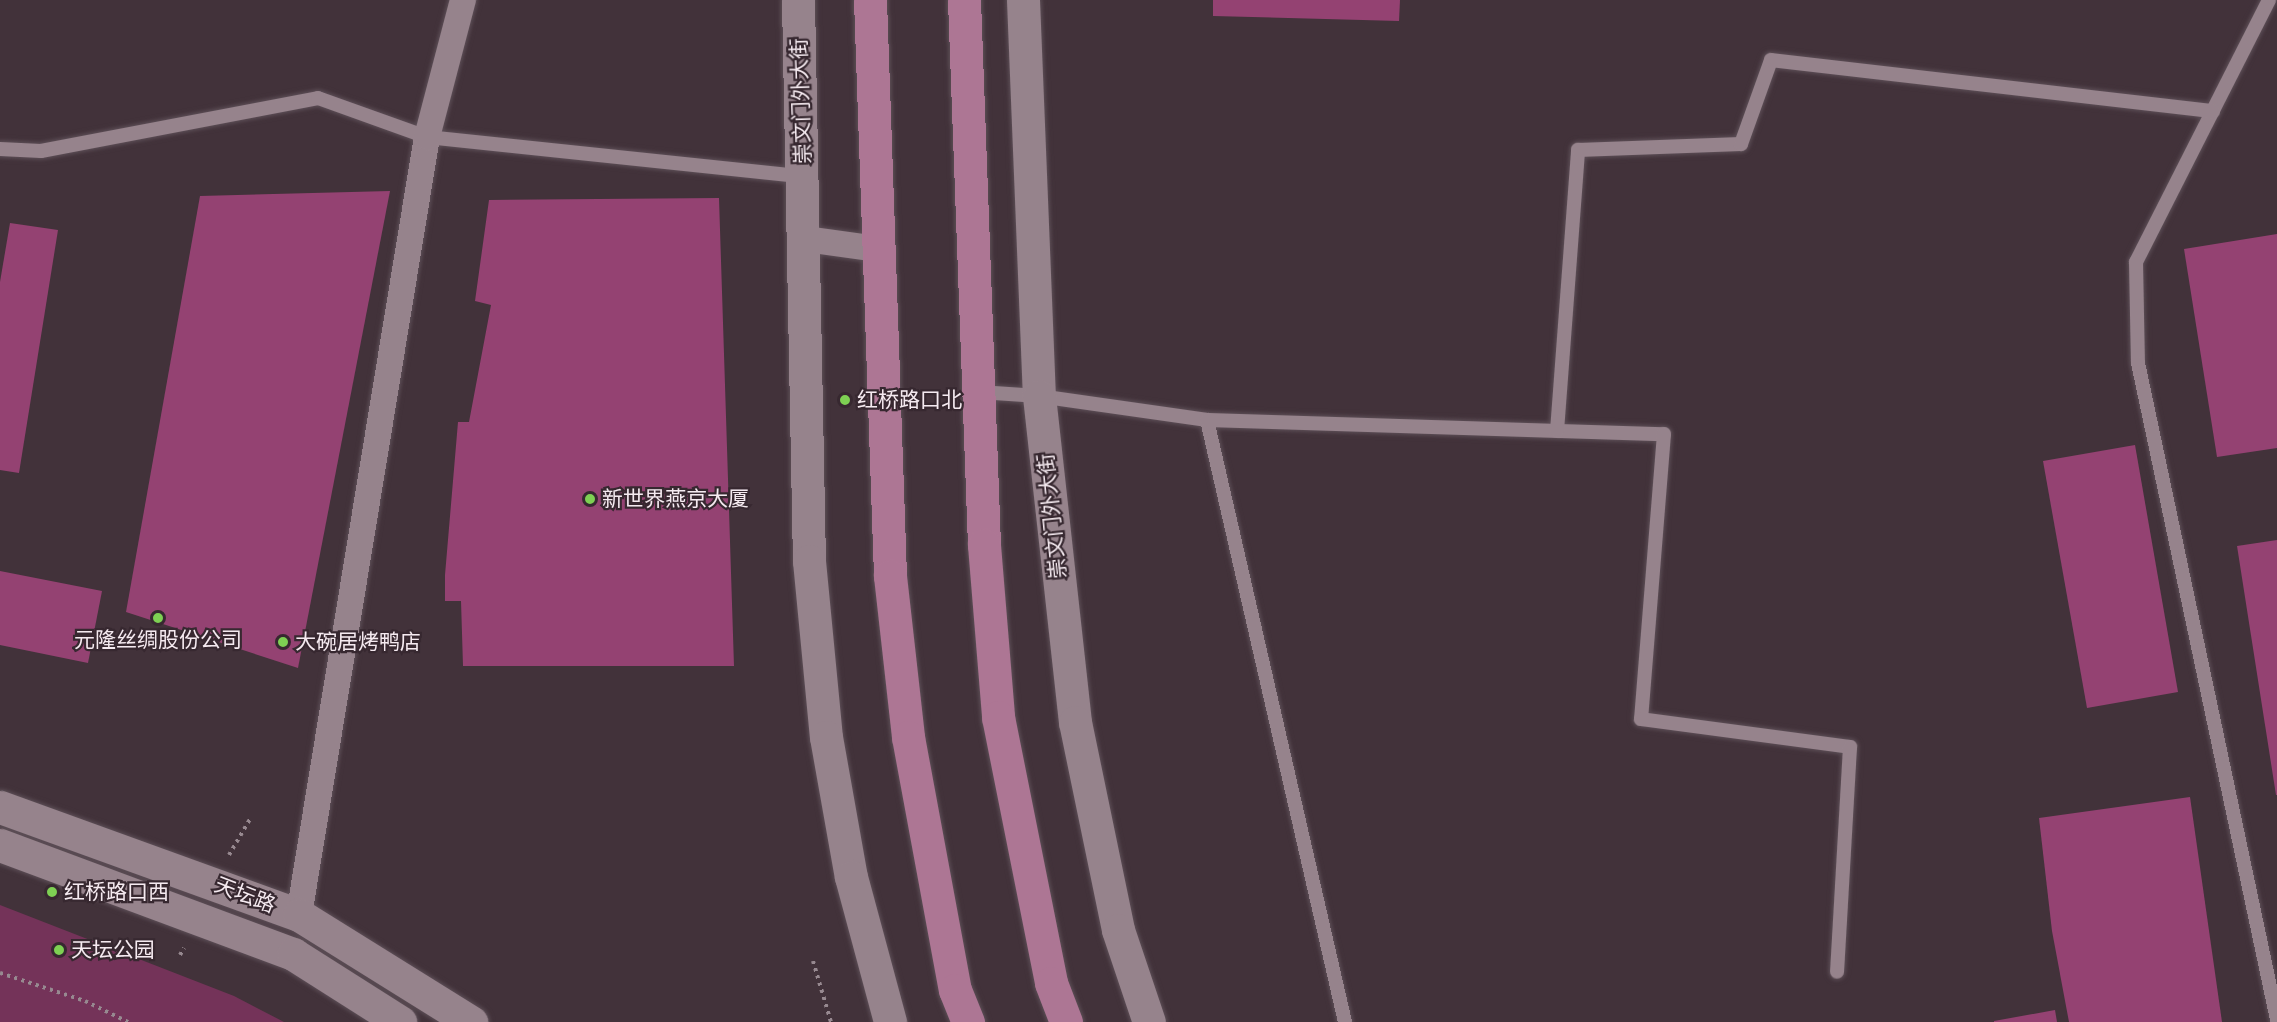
<!DOCTYPE html>
<meta charset="utf-8">
<style>
body{margin:0}
#map{position:relative;width:2277px;height:1022px;overflow:hidden;background:#42323a;font-family:Jost,"Noto Sans SC",sans-serif}
div>[style]{position:absolute}
.green>*{inset:0;background:#743359}
.building>*{inset:0;background:#944272}
.path>*{height:4px;margin-top:-2px;transform-origin:0;background:repeating-linear-gradient(90deg,#978990 0 3px,transparent 0 7.5px)}
.roads{filter:drop-shadow(0 0 2px #5d4f57) drop-shadow(0 0 2px #5d4f57)}
.service>*{height:14px;margin:-7px;padding:0 7px;transform-origin:7px;border-radius:7px;background:#96838c}
.minor>*{height:26px;margin:-13px;padding:0 13px;transform-origin:13px;border-radius:13px;background:#96838c}
.tertiary>*{height:33px;margin:-16.5px;padding:0 16.5px;transform-origin:16.5px;border-radius:16.5px;background:#96838c}
.primary>*{height:33px;margin:-16.5px;padding:0 16.5px;transform-origin:16.5px;border-radius:16.5px;background:#ad7694}
.dots>*{width:16px;height:16px;translate:-50% -50%;box-sizing:border-box;border:3px solid #372830;border-radius:50%}
span{translate:-50% -50%;white-space:nowrap;text-align:center;line-height:1.15;-webkit-text-stroke:4.5px #372830;paint-order:stroke}
.street-label{font-size:21px;color:#f5eaf0}
.poi-label{font-size:21px;color:#f5eaf0}
.left{translate:0 -50%;text-align:left}
</style>
<div id="map">
<div class="green">
<div style="clip-path:polygon(0 905px,234px 996px,284px 1022px,0 1022px)"></div>
</div>
<div class="building">
<div style="clip-path:polygon(1213px 0,1400px 0,1399px 21px,1213px 16px)"></div>
<div style="clip-path:polygon(390px 191px,298px 668px,126px 612px,200px 196px)"></div>
<div style="clip-path:polygon(719px 198px,734px 666px,463px 666px,461px 601px,445px 601px,445px 575px,458px 422px,469px 422px,491px 305px,475px 301px,489px 200px)"></div>
<div style="clip-path:polygon(10px 223px,58px 230px,19px 473px,0 470px,0 282px)"></div>
<div style="clip-path:polygon(2277px 234px,2277px 448px,2217px 457px,2184px 249px)"></div>
<div style="clip-path:polygon(2135px 445px,2178px 692px,2087px 708px,2043px 461px)"></div>
<div style="clip-path:polygon(2277px 540px,2277px 795px,2276px 795px,2237px 546px)"></div>
<div style="clip-path:polygon(0 571px,102px 591px,88px 663px,0 645px)"></div>
<div style="clip-path:polygon(2190px 797px,2222px 1022px,2069px 1022px,2052px 931px,2039px 818px)"></div>
<div style="clip-path:polygon(2055px 1010px,2057px 1022px,1994px 1022px,1994px 1021px)"></div>
</div>
<div class="path">
<div style="left:229px;top:855px;width:42px;rotate:-59.7deg"></div>
<div style="left:180px;top:955px;width:8px;rotate:-60deg"></div>
<div style="left:813px;top:961px;width:64px;rotate:73.6deg"></div>
<div style="left:0;top:973px;width:89px;rotate:18.2deg"></div>
<div style="left:85px;top:1001px;width:48px;rotate:26deg"></div>
</div>
<div class="roads">
<div class="service">
<div style="left:2269px;top:0;width:294px;rotate:116.9deg"></div>
<div style="left:2136px;top:262px;width:101px;rotate:88.9deg"></div>
<div style="left:2138px;top:363px;width:672px;rotate:78.05deg"></div>
<div style="left:0;top:149px;width:41px;rotate:2.8deg"></div>
<div style="left:41px;top:151px;width:282px;rotate:-10.8deg"></div>
<div style="left:318px;top:98px;width:116px;rotate:19.7deg"></div>
<div style="left:427px;top:137px;width:376px;rotate:6deg"></div>
<div style="left:979px;top:392px;width:60px;rotate:3.8deg"></div>
<div style="left:1039px;top:396px;width:170px;rotate:8.1deg"></div>
<div style="left:1207px;top:420px;width:618px;rotate:77.09deg"></div>
<div style="left:1207px;top:420px;width:457px;rotate:1.8deg"></div>
<div style="left:1664px;top:434px;width:286px;rotate:94.6deg"></div>
<div style="left:1641px;top:719px;width:211px;rotate:7.6deg"></div>
<div style="left:1850px;top:747px;width:225px;rotate:93.3deg"></div>
<div style="left:1557px;top:431px;width:282px;rotate:-85.7deg"></div>
<div style="left:1578px;top:150px;width:163px;rotate:-2.1deg"></div>
<div style="left:1741px;top:144px;width:89px;rotate:-70.3deg"></div>
<div style="left:1771px;top:60px;width:445px;rotate:6.6deg"></div>
</div>
<div class="minor">
<div style="left:805px;top:239px;width:74px;rotate:7.8deg"></div>
<div style="left:299px;top:915px;width:788px;rotate:-80.66deg"></div>
<div style="left:427px;top:137px;width:142px;rotate:-75.3deg"></div>
</div>
<div class="tertiary">
<div style="left:798px;top:0;width:561px;rotate:88.88deg"></div>
<div style="left:809px;top:561px;width:177px;rotate:84.5deg"></div>
<div style="left:826px;top:737px;width:142px;rotate:79.9deg"></div>
<div style="left:851px;top:877px;width:150px;rotate:74.9deg"></div>
<div style="left:1023px;top:0;width:396px;rotate:87.7deg"></div>
<div style="left:1039px;top:396px;width:328px;rotate:83.7deg"></div>
<div style="left:1075px;top:722px;width:212px;rotate:78.3deg"></div>
<div style="left:1118px;top:930px;width:97px;rotate:71.4deg"></div>
<div style="left:0;top:807px;width:318px;rotate:19.9deg"></div>
<div style="left:299px;top:915px;width:203px;rotate:31.9deg"></div>
<div style="left:0;top:845px;width:313px;rotate:20.4deg"></div>
<div style="left:293px;top:954px;width:127px;rotate:32.4deg"></div>
</div>
<div class="primary">
<div style="left:870px;top:0;width:576px;rotate:88.01deg"></div>
<div style="left:890px;top:576px;width:162px;rotate:83.6deg"></div>
<div style="left:908px;top:737px;width:257px;rotate:79.5deg"></div>
<div style="left:955px;top:990px;width:35px;rotate:68deg"></div>
<div style="left:964px;top:0;width:545px;rotate:87.9deg"></div>
<div style="left:984px;top:545px;width:173px;rotate:85.3deg"></div>
<div style="left:998px;top:717px;width:271px;rotate:78.7deg"></div>
<div style="left:1051px;top:983px;width:42px;rotate:69deg"></div>
</div>
</div>
<div class="dots">
<div style="left:845px;top:400px;background:#7ed053"></div>
<div style="left:590px;top:499px;background:#7ed053"></div>
<div style="left:158px;top:618px;background:#7ed053"></div>
<div style="left:283px;top:642px;background:#7ed053"></div>
<div style="left:52px;top:892px;background:#7ed053"></div>
<div style="left:59px;top:950px;background:#7ed053"></div>
</div>
<div class="street-label">
<span style="left:801px;top:101px;rotate:-92deg">崇文门外大街</span>
<span style="left:1052px;top:516px;rotate:-96deg">崇文门外大街</span>
<span style="left:245px;top:895px;rotate:21deg">天坛路</span>
</div>
<div class="poi-label">
<span class="left" style="left:857px;top:400px">红桥路口北</span>
<span class="left" style="left:602px;top:499px">新世界燕京大厦</span>
<span style="left:158px;top:640px">元隆丝绸股份公司</span>
<span class="left" style="left:295px;top:642px">大碗居烤鸭店</span>
<span class="left" style="left:64px;top:892px">红桥路口西</span>
<span class="left" style="left:71px;top:950px">天坛公园</span>
</div>
</div>
